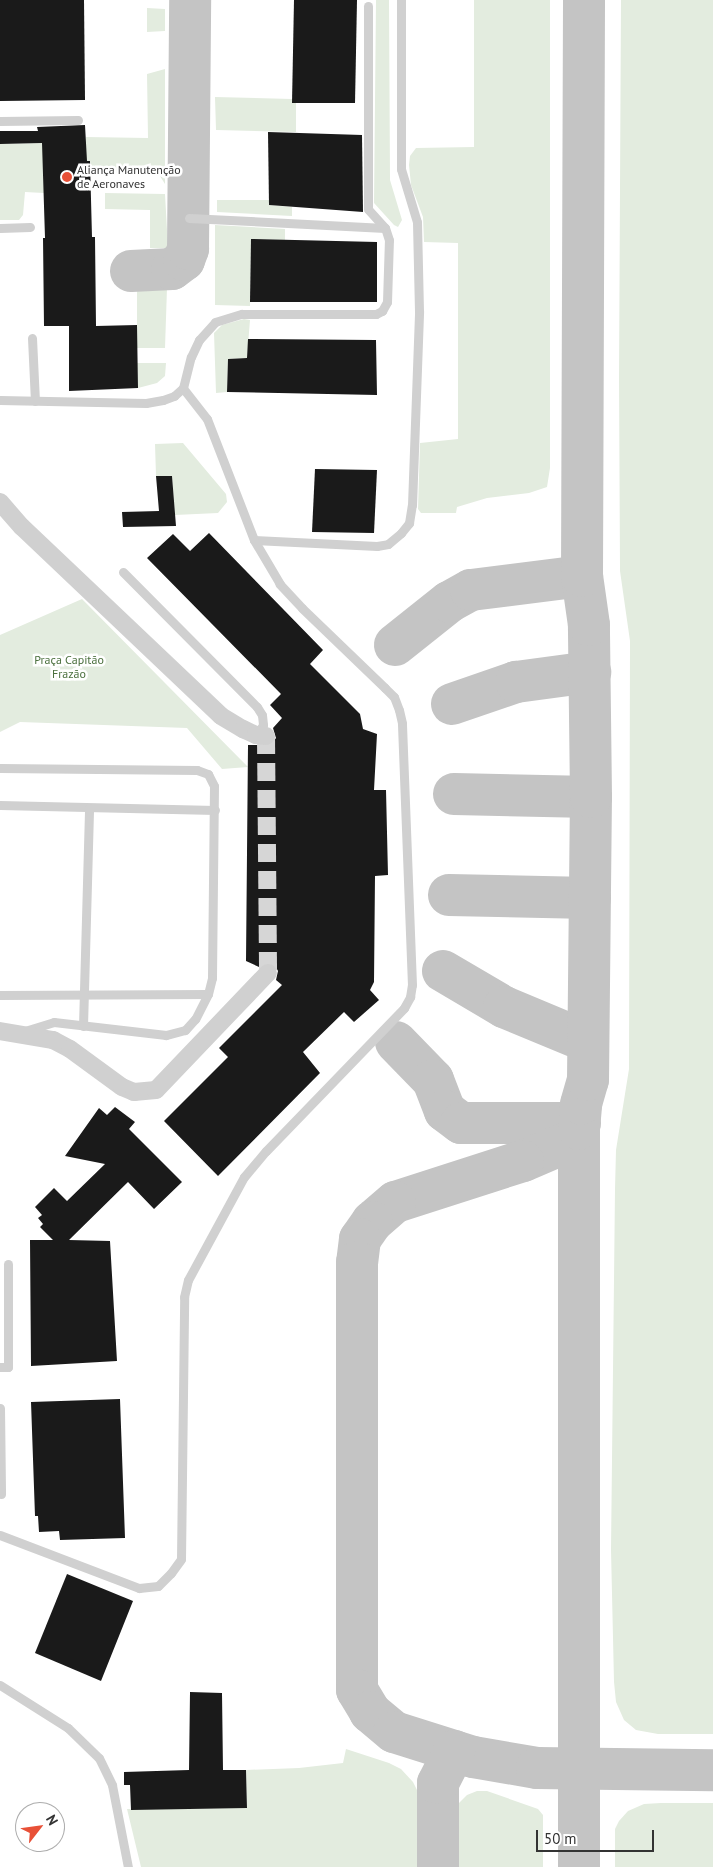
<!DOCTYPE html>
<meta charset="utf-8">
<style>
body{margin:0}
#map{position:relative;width:713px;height:1867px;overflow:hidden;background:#fff;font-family:"PT Sans",sans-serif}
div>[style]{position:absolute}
.green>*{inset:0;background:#e3ecdf}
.taxiway>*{height:42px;margin:-21px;padding:0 21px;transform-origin:21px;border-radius:21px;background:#c4c4c4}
.building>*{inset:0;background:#1a1a1a}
.minor-tunnel>*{height:18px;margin-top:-9px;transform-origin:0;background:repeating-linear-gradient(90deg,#d6d6d6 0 18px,transparent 0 27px)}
.service>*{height:9px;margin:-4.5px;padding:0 4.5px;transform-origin:4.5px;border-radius:4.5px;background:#d0d0d0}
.minor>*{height:18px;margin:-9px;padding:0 9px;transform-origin:9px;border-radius:9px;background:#d0d0d0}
.dots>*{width:14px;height:14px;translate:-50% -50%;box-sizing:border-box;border:2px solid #fff;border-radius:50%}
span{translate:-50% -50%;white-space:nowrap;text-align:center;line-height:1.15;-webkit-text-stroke:5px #fff;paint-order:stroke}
.poi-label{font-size:12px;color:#333}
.left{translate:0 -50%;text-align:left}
.park-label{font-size:12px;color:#4b703e}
.north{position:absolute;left:15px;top:1802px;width:50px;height:50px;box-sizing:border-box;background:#fff;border:1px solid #adadad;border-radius:50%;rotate:60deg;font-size:14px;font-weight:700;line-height:20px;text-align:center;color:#333}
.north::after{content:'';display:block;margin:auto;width:18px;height:22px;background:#e85037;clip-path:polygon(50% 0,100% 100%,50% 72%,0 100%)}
.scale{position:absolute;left:536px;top:1830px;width:118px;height:22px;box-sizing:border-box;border:2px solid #333;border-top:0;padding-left:6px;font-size:15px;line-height:18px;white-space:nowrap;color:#333;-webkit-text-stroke:4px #fff;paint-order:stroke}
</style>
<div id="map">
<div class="green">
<div style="clip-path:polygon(376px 0,389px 0,390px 180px,402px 220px,398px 227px,394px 225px,374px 203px)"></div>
<div style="clip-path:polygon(474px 0,550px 0,550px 468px,547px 487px,529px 493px,487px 498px,457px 507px,456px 513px,421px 513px,418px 509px,420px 443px,458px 439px,458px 243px,424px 242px,423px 217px,411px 185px,409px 165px,410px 156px,416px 148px,474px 147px)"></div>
<div style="clip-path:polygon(621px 0,713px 0,713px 1734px,658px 1734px,636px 1730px,624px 1720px,616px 1702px,614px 1682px,611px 1550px,615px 1189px,616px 1150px,629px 1069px,630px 641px,620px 571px,619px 378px)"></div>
<div style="clip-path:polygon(147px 8px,165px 9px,165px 31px,147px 32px)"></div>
<div style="clip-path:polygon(165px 69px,165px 184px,158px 173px,93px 173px,90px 161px,43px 162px,44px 193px,25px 192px,23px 215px,19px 220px,0 220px,0 144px,86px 142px,86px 137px,148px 138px,147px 74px)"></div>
<div style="clip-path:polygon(215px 97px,292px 99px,296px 103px,296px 132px,216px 130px)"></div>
<div style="clip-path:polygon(105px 193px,165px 194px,168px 248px,150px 248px,150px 210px,105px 209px)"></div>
<div style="clip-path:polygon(217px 200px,269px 200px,269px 205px,292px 207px,292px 216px,217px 212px)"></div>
<div style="clip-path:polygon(215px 225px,285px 229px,285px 240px,251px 239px,250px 306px,215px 305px)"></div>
<div style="clip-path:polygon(167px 288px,165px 348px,137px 348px,137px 289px)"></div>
<div style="clip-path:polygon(244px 319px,250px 320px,247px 358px,228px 359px,227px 392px,216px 393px,214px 333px,222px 325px)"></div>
<div style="clip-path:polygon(137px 363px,166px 363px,165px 376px,157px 383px,138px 388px)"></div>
<div style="clip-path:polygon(183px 443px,226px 494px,227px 502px,218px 513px,175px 515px,172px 476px,156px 476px,155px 444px)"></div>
<div style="clip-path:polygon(82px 599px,248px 767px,222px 769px,187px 728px,20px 722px,0 732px,0 635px)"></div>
<div style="clip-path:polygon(346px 1749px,389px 1763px,401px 1769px,413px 1782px,421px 1798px,421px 1867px,141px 1867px,127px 1809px,247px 1808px,246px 1770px,299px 1768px,343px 1763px)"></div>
<div style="clip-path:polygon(477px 1791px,487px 1791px,538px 1809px,543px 1815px,543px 1867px,452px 1867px,454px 1816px,458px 1804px,467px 1795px)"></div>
<div style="clip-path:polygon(661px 1803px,713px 1803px,713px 1867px,615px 1867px,615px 1829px,619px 1821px,628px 1811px,644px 1804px)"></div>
</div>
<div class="taxiway">
<div style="left:131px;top:271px;width:41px;rotate:-2.8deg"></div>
<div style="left:172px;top:269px;width:15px;rotate:-37deg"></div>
<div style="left:184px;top:260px;width:12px;rotate:-70deg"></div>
<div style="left:188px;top:249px;width:249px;rotate:-89.5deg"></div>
<div style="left:395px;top:645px;width:69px;rotate:-38.5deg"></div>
<div style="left:449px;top:602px;width:25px;rotate:-29deg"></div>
<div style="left:471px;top:590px;width:112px;rotate:-7.2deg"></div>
<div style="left:452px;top:704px;width:68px;rotate:-19deg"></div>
<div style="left:516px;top:682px;width:75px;rotate:-7.7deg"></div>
<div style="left:454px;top:794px;width:137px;rotate:1.3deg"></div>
<div style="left:449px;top:895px;width:141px;rotate:1.2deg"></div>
<div style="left:443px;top:971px;width:71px;rotate:30.5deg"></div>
<div style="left:504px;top:1007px;width:91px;rotate:22.6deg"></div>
<div style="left:396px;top:1042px;width:53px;rotate:45.8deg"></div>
<div style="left:433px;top:1080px;width:33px;rotate:69deg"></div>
<div style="left:445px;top:1111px;width:20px;rotate:37deg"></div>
<div style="left:461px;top:1123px;width:119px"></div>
<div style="left:579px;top:1129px;width:22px;rotate:137deg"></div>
<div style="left:563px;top:1144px;width:43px;rotate:157deg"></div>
<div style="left:523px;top:1161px;width:134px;rotate:162.2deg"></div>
<div style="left:395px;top:1202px;width:30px;rotate:139deg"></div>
<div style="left:372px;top:1222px;width:21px;rotate:125deg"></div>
<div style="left:360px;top:1239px;width:23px;rotate:97deg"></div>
<div style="left:357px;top:1262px;width:428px;rotate:90deg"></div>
<div style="left:357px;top:1690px;width:26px;rotate:59deg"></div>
<div style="left:370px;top:1712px;width:31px;rotate:40deg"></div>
<div style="left:394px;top:1732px;width:83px;rotate:17.6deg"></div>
<div style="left:473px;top:1757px;width:65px;rotate:9.8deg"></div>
<div style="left:537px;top:1768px;width:176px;rotate:0.7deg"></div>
<div style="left:438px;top:1867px;width:84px;rotate:-90deg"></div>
<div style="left:438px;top:1783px;width:36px;rotate:-63deg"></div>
<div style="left:579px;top:1867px;width:738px;rotate:-90deg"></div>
<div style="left:579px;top:1129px;width:25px;rotate:-85deg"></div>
<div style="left:581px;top:1104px;width:25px;rotate:-74deg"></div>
<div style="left:588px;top:1080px;width:283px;rotate:-89.4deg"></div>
<div style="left:591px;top:797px;width:172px;rotate:-90.7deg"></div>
<div style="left:589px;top:625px;width:49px;rotate:-98.1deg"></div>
<div style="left:582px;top:576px;width:576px;rotate:-89.8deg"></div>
</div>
<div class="building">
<div style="clip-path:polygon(0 0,84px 0,85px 100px,0 101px)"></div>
<div style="clip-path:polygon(294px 0,357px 0,355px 103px,292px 103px)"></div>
<div style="clip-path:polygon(85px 125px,87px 161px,90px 161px,92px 237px,95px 237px,96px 326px,137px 325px,138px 388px,69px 391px,69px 326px,44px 326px,43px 238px,45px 238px,42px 143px,0 144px,0 131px,38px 131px,37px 127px)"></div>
<div style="clip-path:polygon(268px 132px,362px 135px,363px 212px,269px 205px)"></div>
<div style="clip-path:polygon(251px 239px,377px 242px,377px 302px,250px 302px)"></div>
<div style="clip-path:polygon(248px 339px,376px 340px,377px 395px,227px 392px,228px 359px,247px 358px)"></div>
<div style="clip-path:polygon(315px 469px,377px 470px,374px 533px,312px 532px)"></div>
<div style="clip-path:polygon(156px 476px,172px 476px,176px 526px,123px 527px,122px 512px,159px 511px)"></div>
<div style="clip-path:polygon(209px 533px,323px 650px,310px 664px,360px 714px,363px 729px,377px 734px,374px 790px,386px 790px,388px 875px,375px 876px,374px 982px,370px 990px,379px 1000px,354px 1022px,344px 1012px,303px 1052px,320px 1073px,218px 1176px,164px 1121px,228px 1057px,219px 1048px,282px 985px,276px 980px,278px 971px,275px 965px,266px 963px,259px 967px,246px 961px,248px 745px,271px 745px,276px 738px,273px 728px,282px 718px,270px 705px,281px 694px,147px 558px,173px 534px,190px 551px)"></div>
<div style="clip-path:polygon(115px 1107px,135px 1122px,129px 1129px,182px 1182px,154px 1209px,128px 1182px,69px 1240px,110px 1241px,117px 1361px,31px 1366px,30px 1240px,53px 1240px,40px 1227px,43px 1224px,38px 1218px,42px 1215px,35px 1207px,54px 1188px,67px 1201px,105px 1164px,65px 1156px,99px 1108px,107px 1115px)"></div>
<div style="clip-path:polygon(120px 1399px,125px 1538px,60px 1540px,59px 1531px,39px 1532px,38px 1516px,35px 1516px,31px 1402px)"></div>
<div style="clip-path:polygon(67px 1574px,133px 1601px,101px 1681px,35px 1653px)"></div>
<div style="clip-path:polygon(190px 1692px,222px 1693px,223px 1770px,246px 1770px,247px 1808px,131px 1810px,130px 1785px,124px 1785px,124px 1772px,189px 1770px)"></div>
</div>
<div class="minor-tunnel">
<div style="left:266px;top:736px;width:237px;rotate:89.5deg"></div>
</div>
<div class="service">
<div style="left:0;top:121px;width:78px;rotate:-0.7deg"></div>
<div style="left:189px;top:218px;width:196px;rotate:2.9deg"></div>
<div style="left:0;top:228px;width:30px;rotate:-2deg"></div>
<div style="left:32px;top:338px;width:63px;rotate:87.3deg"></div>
<div style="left:0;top:400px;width:146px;rotate:1.2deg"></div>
<div style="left:146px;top:403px;width:17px;rotate:-10deg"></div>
<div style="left:163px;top:400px;width:12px;rotate:-20deg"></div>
<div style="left:174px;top:396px;width:12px;rotate:-42deg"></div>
<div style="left:183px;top:388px;width:32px;rotate:-76deg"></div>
<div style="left:191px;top:357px;width:19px;rotate:-65deg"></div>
<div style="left:199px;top:340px;width:24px;rotate:-48deg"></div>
<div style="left:215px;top:322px;width:28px;rotate:-17deg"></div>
<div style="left:242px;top:314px;width:134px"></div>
<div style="left:376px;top:314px;width:7px;rotate:-27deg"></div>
<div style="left:382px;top:311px;width:10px;rotate:-61deg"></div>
<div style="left:387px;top:302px;width:62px;rotate:-88.2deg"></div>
<div style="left:389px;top:240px;width:13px;rotate:-108deg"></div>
<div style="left:385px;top:228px;width:25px;rotate:-132deg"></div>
<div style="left:368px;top:209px;width:203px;rotate:-90deg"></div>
<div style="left:254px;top:540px;width:123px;rotate:2.8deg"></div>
<div style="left:377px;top:546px;width:11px;rotate:-10deg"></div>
<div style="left:388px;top:544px;width:17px;rotate:-40deg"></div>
<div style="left:401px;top:533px;width:13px;rotate:-51deg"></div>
<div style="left:409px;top:523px;width:18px;rotate:-81deg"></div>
<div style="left:412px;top:505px;width:194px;rotate:-87.9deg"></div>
<div style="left:419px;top:311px;width:89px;rotate:-91.3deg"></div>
<div style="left:417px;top:222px;width:55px;rotate:-106.8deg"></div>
<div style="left:401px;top:169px;width:169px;rotate:-90deg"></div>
<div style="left:123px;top:572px;width:190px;rotate:45.2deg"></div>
<div style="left:257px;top:707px;width:9px;rotate:58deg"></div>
<div style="left:262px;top:715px;width:10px;rotate:84deg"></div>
<div style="left:263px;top:725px;width:12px;rotate:125deg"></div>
<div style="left:0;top:768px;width:197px;rotate:0.6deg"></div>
<div style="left:197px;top:770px;width:12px;rotate:20deg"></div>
<div style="left:208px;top:774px;width:13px;rotate:63deg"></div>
<div style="left:214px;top:786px;width:192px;rotate:90.6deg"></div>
<div style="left:212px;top:978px;width:16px;rotate:104deg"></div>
<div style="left:208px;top:994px;width:28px;rotate:117deg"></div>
<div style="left:195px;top:1019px;width:15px;rotate:132deg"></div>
<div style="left:185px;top:1030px;width:20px;rotate:165deg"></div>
<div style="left:166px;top:1035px;width:113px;rotate:-173.4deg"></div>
<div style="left:54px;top:1022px;width:34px;rotate:163deg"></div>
<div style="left:0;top:805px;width:215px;rotate:1.3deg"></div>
<div style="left:0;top:995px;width:208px;rotate:-0.3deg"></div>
<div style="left:83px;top:1026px;width:218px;rotate:-88.4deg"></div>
<div style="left:0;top:1367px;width:8px"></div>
<div style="left:8px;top:1367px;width:103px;rotate:-90deg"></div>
<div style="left:0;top:1408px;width:86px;rotate:89.3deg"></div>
<div style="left:0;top:1535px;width:149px;rotate:20.9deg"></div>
<div style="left:139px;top:1588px;width:19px;rotate:-6deg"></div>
<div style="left:158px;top:1586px;width:18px;rotate:-45deg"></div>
<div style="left:171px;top:1573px;width:17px;rotate:-54deg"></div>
<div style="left:181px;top:1559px;width:262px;rotate:-89.3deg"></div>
<div style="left:184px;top:1297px;width:17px;rotate:-77deg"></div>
<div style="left:188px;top:1280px;width:117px;rotate:-61.5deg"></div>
<div style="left:244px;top:1177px;width:34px;rotate:-50deg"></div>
<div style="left:266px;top:1151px;width:199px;rotate:-46deg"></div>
<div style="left:404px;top:1008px;width:13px;rotate:-61deg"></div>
<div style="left:410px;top:997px;width:12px;rotate:-81deg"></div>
<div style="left:412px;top:985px;width:262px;rotate:-92.2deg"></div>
<div style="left:402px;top:723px;width:13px;rotate:-103deg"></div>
<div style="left:399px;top:710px;width:14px;rotate:-111deg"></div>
<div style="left:394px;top:697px;width:13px;rotate:-135deg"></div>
<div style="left:385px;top:688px;width:115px;rotate:-136.1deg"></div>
<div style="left:302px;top:608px;width:33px;rotate:-133deg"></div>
<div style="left:280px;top:584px;width:51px;rotate:-120.6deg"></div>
<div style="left:254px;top:540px;width:130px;rotate:-111.2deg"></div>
<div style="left:207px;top:419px;width:39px;rotate:-128deg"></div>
<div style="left:0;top:1685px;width:80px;rotate:32.3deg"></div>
<div style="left:68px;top:1728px;width:43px;rotate:44.1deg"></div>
<div style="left:99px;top:1758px;width:30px;rotate:64deg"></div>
<div style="left:112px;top:1785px;width:84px;rotate:79deg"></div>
</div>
<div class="minor">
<div style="left:0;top:502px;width:33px;rotate:49deg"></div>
<div style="left:22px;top:527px;width:274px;rotate:43.5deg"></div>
<div style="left:221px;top:716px;width:26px;rotate:31deg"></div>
<div style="left:243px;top:729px;width:14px;rotate:25deg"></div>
<div style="left:256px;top:735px;width:10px;rotate:6deg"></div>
<div style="left:0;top:1031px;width:54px;rotate:9.6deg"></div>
<div style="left:53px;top:1040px;width:19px;rotate:28deg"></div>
<div style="left:70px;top:1049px;width:64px;rotate:36.2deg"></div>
<div style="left:122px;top:1087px;width:13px;rotate:23deg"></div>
<div style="left:134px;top:1092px;width:22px;rotate:-5deg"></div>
<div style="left:156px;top:1090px;width:162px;rotate:-46.3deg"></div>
</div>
<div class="dots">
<div style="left:67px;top:177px;background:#e85037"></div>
</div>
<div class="poi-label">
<span class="left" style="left:77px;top:177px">Aliança Manutenção<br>de Aeronaves</span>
</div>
<div class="park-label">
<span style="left:69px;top:667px">Praça Capitão<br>Frazão</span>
</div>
<div class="north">N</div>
<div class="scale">50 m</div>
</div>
